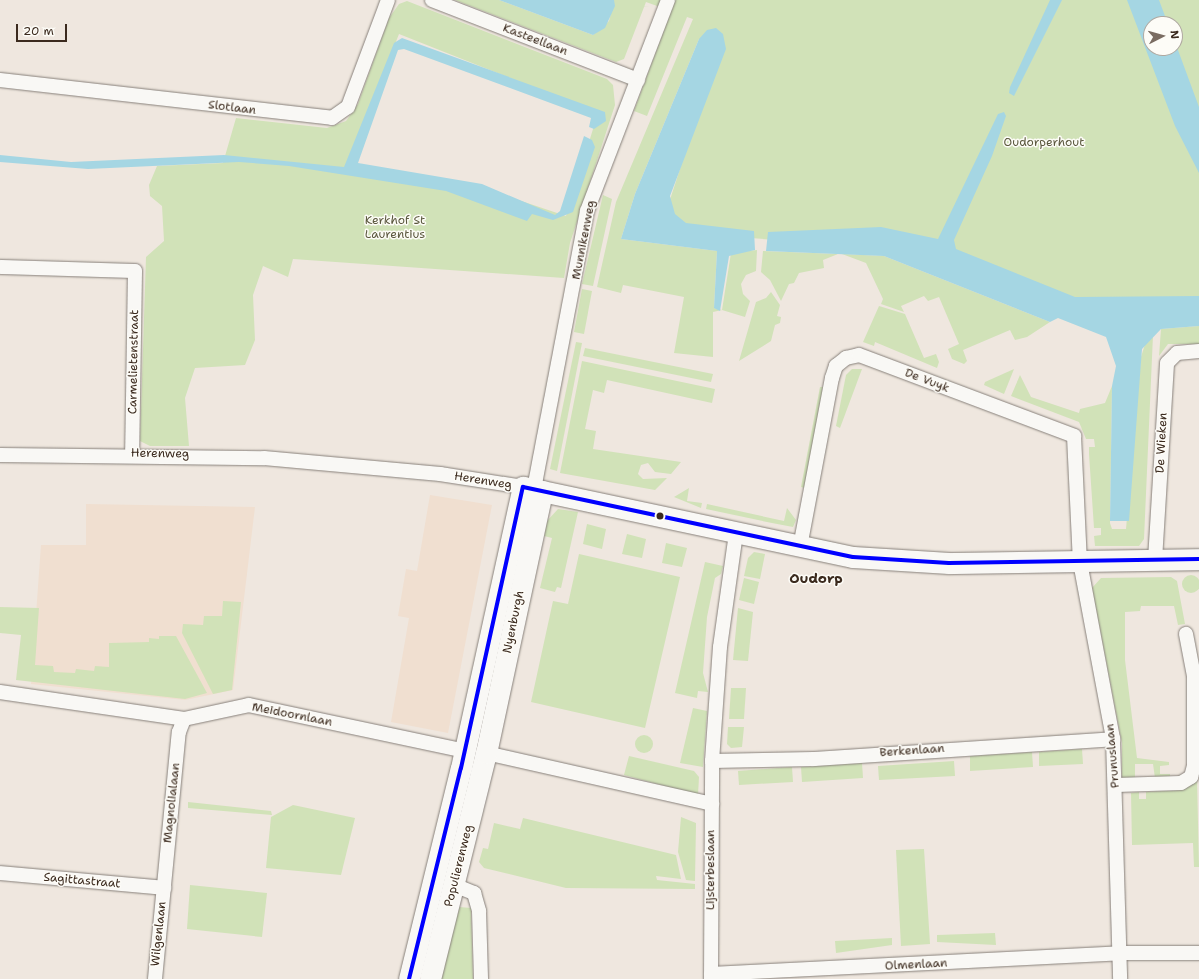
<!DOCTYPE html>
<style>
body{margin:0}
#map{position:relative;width:1199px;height:979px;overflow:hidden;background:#efe7df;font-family:"Shantell Sans",sans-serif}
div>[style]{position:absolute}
.built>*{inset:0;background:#f0dfd0}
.green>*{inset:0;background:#d1e2b8}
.round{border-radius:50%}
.water>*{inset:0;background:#a5d6e3}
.roads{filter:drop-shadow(0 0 1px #87807a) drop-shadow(0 0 1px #87807a)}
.street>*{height:14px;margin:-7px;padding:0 7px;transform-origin:7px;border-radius:7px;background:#f9f8f5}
.secondary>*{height:21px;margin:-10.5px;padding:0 10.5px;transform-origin:10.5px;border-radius:10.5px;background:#f9f8f5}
.bus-1>*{height:4px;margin:-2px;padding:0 2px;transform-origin:2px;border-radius:2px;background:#00f}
.dots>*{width:11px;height:11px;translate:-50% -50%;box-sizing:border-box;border:2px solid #fdfcf7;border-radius:50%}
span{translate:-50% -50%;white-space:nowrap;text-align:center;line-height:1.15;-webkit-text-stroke:3px #fdfcf7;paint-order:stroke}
.street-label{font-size:12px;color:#3b2a1e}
.park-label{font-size:12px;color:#5a573d}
.quarter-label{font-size:14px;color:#3b2a1e;font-weight:700}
.north{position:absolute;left:1143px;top:16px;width:40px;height:40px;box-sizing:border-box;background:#fdfcf7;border:1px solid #afa8a0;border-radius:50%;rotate:84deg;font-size:11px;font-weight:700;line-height:16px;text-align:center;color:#3b2a1e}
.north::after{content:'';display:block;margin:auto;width:14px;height:18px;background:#7a6c62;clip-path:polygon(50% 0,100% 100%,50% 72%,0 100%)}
.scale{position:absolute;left:16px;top:24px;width:51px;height:18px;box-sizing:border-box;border:2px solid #3b2a1e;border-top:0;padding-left:5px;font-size:12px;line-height:14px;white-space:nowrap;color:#3b2a1e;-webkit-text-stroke:3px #fdfcf7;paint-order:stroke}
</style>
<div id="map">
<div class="built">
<div style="clip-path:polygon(430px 495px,492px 505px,448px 733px,391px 722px,409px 618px,398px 616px,406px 569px,417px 571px)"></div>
<div style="clip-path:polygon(86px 504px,255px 507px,233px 690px,185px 700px,31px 684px,41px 545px,86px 545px)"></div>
</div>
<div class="green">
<div style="clip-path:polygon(evenodd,455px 0,499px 0,593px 35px,609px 21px,614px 0,1199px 0,1199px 300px,1061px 312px,943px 253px,686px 233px,665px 215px,691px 135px,699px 39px,635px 194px,621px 239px,717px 251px,714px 308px,722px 310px,731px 253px,757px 250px,756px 271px,746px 275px,741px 284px,743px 294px,750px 301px,745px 317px,722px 310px,713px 312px,713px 357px,674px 353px,684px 297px,623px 285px,621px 293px,597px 287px,616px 202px,693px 19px,687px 17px,647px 116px,634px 111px,671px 11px,646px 2px,624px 59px,616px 62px,455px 0,1151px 24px,1175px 24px,1175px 48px,1151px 48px,1151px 24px)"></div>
<div style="clip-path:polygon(evenodd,407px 1px,607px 79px,613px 85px,615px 105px,570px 243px,564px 278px,293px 259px,288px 277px,263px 266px,253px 295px,255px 340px,245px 365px,195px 368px,185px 398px,189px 446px,150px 446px,140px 441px,146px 257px,164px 241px,162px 206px,150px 196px,149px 185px,157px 166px,223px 163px,236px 118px,327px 128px,346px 121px,358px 104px,389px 18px,399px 4px,407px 1px,399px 34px,598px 113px,566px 216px,483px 188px,346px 168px,399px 34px)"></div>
<div style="clip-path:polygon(603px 195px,612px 199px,593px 286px,582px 284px)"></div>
<div style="clip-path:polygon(763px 251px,838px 254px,823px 260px,824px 268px,799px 273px,794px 283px,789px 284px,781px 301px,770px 280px,761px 272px)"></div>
<div style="clip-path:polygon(842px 254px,884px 256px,1050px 322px,1027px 337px,1015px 340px,1010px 330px,963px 350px,967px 361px,964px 364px,952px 359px,948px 349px,959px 344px,939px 297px,928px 301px,924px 296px,901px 306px,904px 312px,881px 304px,883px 299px,866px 263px)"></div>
<div style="clip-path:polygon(582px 289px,592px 291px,584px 334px,574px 332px)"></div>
<div style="clip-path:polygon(771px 292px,780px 305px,777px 316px,781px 317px,780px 323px,775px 325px,771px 341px,739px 361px,756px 302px,766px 298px)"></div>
<div style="clip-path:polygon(879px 306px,905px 314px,924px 358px,936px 354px,939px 362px,937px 368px,875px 342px,874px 346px,863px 342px)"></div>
<div style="clip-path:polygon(1199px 326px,1199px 344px,1168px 344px,1159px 356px,1161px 329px)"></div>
<div style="clip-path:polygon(1153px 335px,1144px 539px,1139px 546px,1095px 546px,1094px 536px,1101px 535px,1101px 528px,1094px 528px,1089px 454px,1089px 447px,1095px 447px,1094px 439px,1086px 439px,1079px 422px,1011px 396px,1020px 375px,1031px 397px,1079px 413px,1080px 409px,1105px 403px,1112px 386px,1110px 523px,1112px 529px,1126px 529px,1141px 357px,1146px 341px)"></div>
<div style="clip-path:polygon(576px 342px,582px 343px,557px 471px,550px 469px)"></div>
<div style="clip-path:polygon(585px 348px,713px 374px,711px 382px,583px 356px)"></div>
<div style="clip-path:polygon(582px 361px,715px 389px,712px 403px,607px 380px,604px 393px,593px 390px,585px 429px,596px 431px,593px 449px,681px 462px,671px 474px,655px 472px,648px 463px,641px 465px,638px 474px,643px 479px,667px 478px,655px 490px,560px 473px)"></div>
<div style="clip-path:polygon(852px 369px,862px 369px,840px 428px,836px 426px,846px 375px)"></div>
<div style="clip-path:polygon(1014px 369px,1004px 394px,984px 385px,985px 382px)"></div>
<div style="clip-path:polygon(820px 387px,823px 387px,805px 488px,801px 487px)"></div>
<div style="clip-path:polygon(689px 488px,687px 501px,702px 503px,701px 508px,674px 497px)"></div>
<div style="clip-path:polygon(707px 504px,784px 521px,787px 508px,796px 520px,793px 527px,772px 523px,706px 509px)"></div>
<div style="clip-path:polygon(558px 509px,578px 512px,561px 588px,557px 587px,555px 592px,540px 588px,552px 538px,544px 536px,547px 521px)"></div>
<div style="clip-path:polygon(587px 524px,606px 529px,602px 549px,583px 544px)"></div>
<div style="clip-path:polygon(627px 534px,646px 539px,642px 558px,622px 554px)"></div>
<div style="clip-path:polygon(666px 543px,687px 548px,682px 567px,662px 563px)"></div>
<div style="clip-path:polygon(754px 552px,765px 554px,760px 579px,744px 576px,748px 558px)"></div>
<div style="clip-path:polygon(579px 554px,680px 577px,645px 728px,531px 702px,553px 601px,568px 604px)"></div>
<div style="clip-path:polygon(705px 562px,723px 566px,721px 574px,715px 578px,707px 617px,703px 673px,708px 692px,698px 691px,697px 698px,675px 693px)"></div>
<div class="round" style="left:1182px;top:575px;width:18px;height:18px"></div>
<div style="clip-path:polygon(1171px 577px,1177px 581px,1185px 624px,1178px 625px,1174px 606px,1141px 606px,1140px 611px,1125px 612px,1125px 660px,1137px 758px,1169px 762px,1169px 765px,1160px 766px,1160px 774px,1170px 774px,1170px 778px,1155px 778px,1153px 764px,1135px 764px,1135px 780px,1122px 778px,1122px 743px,1092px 588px,1101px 578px)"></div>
<div style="clip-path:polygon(744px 578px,759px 582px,754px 604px,739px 600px)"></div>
<div style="clip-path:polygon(223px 601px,241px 602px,232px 690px,213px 694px,182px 633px,183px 624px,203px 625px,204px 616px,222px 616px)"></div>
<div style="clip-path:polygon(0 607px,39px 608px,35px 665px,53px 666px,54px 672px,75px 673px,76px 669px,94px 671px,95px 666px,109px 667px,109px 643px,149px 642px,149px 638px,159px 639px,159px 636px,176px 636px,207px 693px,185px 699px,16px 680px,21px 635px,0 633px)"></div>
<div style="clip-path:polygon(738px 608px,753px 612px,748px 661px,733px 660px)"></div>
<div style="clip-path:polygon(731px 688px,746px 688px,744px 719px,729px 719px)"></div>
<div style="clip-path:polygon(693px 708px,707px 711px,703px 767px,680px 763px)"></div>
<div style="clip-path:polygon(728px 727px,744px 727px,742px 747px,731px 748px,727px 744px)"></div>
<div class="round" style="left:635px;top:735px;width:18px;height:18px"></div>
<div style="clip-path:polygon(1082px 749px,1083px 764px,1039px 766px,1039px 752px)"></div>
<div style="clip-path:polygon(1032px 752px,1033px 767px,970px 771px,970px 756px)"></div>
<div style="clip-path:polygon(629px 756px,694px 771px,699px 777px,698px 795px,624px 775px)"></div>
<div style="clip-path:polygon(954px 761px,955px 776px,879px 780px,878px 766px)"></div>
<div style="clip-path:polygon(862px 763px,863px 778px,802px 782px,801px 767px)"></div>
<div style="clip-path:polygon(792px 767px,793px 782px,739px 785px,738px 771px)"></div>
<div style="clip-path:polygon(1197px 778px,1199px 867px,1194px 867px,1193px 843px,1132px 845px,1131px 793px,1139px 792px,1139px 799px,1146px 799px,1146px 792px,1181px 790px)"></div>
<div style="clip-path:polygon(188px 802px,271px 811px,272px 815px,188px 808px)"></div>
<div style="clip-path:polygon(293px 805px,355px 818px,341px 875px,266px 868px,271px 817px)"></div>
<div style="clip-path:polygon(681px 817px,696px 823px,695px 881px,686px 880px,678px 852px)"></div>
<div style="clip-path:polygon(523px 818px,676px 855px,681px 879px,656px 876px,657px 880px,695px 884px,695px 889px,566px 888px,484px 868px,479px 862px,483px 848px,488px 849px,494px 823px,520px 829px)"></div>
<div style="clip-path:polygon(924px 849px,930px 944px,901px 946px,896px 850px)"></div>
<div style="clip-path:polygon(190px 885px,267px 893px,262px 937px,187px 929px)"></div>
<div style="clip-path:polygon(459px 907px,471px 908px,473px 979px,441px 979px)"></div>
<div style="clip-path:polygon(995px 933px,996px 945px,937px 942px,937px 935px)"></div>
<div style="clip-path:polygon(892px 938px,892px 945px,836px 953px,835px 941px)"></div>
</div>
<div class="water">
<div style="clip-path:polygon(499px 0,614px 0,615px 6px,605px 28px,593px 35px)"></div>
<div style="clip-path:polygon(1050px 0,1062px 0,1014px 96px,1009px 93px,1010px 87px)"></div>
<div style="clip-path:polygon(1127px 0,1159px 0,1168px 24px,1151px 24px,1151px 48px,1175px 48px,1175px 42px,1199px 107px,1199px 173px,1175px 126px)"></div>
<div style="clip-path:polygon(716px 28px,723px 34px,726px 49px,670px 196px,675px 214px,686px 223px,754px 231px,755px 250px,729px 256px,720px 311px,714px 308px,717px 251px,621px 239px,635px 194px,699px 39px,707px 30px)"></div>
<div style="clip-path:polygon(402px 38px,605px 112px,606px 121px,594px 129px,589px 127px,591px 118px,404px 49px,398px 50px,358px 163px,482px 184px,555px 215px,560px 211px,584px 136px,592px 140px,595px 147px,573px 212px,553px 220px,532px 214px,527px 221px,446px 191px,289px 166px,239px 162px,88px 169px,0 162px,0 155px,71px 162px,224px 155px,344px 167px,394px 43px)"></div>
<div style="clip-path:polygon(1004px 112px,1006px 116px,992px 156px,954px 240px,956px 249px,1075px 297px,1199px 296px,1199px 326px,1161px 329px,1142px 349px,1129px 521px,1110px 521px,1112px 386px,1116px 366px,1106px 337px,1058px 318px,1050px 322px,884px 256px,766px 251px,768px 232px,881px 227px,938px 239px,998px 114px)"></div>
</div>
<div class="roads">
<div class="street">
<div style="left:432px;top:0;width:221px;rotate:21.2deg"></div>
<div style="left:0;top:80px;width:334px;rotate:6.5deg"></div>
<div style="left:332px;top:118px;width:19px;rotate:-35deg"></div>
<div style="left:348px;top:107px;width:114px;rotate:-69.5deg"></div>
<div style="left:0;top:267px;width:135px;rotate:1.7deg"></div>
<div style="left:135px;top:271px;width:182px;rotate:90.9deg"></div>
<div style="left:0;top:455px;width:264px;rotate:0.7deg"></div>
<div style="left:264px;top:458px;width:177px;rotate:5.2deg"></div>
<div style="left:440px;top:474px;width:84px;rotate:8.9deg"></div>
<div style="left:534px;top:489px;width:283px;rotate:-79.2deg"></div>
<div style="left:587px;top:211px;width:226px;rotate:-69deg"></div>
<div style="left:800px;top:547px;width:172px;rotate:-79.3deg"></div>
<div style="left:832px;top:378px;width:13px;rotate:-72deg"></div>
<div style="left:836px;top:366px;width:13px;rotate:-39deg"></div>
<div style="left:846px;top:358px;width:13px;rotate:-13deg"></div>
<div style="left:859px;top:355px;width:230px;rotate:20.6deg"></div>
<div style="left:1074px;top:436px;width:126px;rotate:87.3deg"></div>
<div style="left:1080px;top:562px;width:180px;rotate:79.4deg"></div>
<div style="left:1113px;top:739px;width:240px;rotate:88.3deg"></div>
<div style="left:1155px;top:560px;width:197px;rotate:-86.5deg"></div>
<div style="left:1167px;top:363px;width:14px;rotate:-45deg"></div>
<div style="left:1177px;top:353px;width:22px;rotate:-5deg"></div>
<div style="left:0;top:692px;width:186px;rotate:8.3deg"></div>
<div style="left:184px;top:719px;width:66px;rotate:-12.2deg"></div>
<div style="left:249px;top:705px;width:221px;rotate:12deg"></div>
<div style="left:486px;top:753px;width:232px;rotate:12.7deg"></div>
<div style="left:712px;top:761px;width:102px;rotate:-1.1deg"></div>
<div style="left:814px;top:759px;width:300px;rotate:-3.8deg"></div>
<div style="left:1116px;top:785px;width:65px;rotate:-1.8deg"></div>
<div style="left:1181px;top:783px;width:12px;rotate:-31deg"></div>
<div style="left:1191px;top:777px;width:11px;rotate:-75deg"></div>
<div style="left:1194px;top:766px;width:90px;rotate:-90deg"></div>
<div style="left:1194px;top:676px;width:43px;rotate:-100.8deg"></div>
<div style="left:0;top:873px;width:165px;rotate:5.2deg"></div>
<div style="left:454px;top:885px;width:22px;rotate:22deg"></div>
<div style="left:474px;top:893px;width:19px;rotate:74deg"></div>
<div style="left:479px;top:911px;width:68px;rotate:88.3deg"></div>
<div style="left:711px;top:974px;width:410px;rotate:-2.9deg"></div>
<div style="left:1120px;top:953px;width:79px"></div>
<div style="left:155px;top:979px;width:248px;rotate:-84.5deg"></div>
<div style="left:179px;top:732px;width:14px;rotate:-69deg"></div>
<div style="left:711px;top:979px;width:218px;rotate:-89.7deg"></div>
<div style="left:712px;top:761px;width:114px;rotate:-86deg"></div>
<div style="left:720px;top:647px;width:115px;rotate:-82deg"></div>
</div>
<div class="secondary">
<div style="left:409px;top:979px;width:217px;rotate:-76.2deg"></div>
<div style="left:461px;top:768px;width:288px;rotate:-77.6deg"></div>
<div style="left:523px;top:487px;width:337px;rotate:12deg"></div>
<div style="left:853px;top:557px;width:96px;rotate:3.6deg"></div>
<div style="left:949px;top:563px;width:250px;rotate:-0.9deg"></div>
<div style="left:430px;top:979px;width:233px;rotate:-76.1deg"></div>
<div style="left:486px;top:753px;width:268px;rotate:-77.9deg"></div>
</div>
</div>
<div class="bus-1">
<div style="left:409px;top:979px;width:217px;rotate:-76.2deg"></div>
<div style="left:461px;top:768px;width:288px;rotate:-77.6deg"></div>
<div style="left:523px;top:487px;width:337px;rotate:12deg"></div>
<div style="left:853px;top:557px;width:96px;rotate:3.6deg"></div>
<div style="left:949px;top:563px;width:250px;rotate:-0.9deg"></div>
</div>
<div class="dots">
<div style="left:660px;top:516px;background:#3b2a1e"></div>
</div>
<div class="street-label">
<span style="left:535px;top:40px;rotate:21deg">Kasteellaan</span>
<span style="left:232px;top:108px;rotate:7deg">Slotlaan</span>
<span style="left:584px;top:240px;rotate:-79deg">Munnikenweg</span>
<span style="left:134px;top:362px;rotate:-89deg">Carmelietenstraat</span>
<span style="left:927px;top:381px;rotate:21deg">De Vuyk</span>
<span style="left:1162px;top:443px;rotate:-87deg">De Wieken</span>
<span style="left:160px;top:454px;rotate:1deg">Herenweg</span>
<span style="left:483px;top:481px;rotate:9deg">Herenweg</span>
<span style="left:514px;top:622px;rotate:-78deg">Nyenburgh</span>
<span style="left:292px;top:715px;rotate:11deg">Meidoornlaan</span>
<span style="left:912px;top:751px;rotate:-4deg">Berkenlaan</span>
<span style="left:1113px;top:756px;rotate:-95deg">Prunuslaan</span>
<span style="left:172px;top:803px;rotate:-84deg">Magnolialaan</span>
<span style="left:459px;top:866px;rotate:-76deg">Populierenweg</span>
<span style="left:711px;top:870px;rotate:-90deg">Lijsterbeslaan</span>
<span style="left:82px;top:881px;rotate:5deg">Sagittastraat</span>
<span style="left:159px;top:934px;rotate:-84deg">Wilgenlaan</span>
<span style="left:916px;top:965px;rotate:-3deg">Olmenlaan</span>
</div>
<div class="park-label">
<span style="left:1044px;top:143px">Oudorperhout</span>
<span style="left:395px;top:228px">Kerkhof St<br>Laurentius</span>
</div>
<div class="quarter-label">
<span style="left:816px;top:578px">Oudorp</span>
</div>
<div class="north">N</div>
<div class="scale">20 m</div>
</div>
